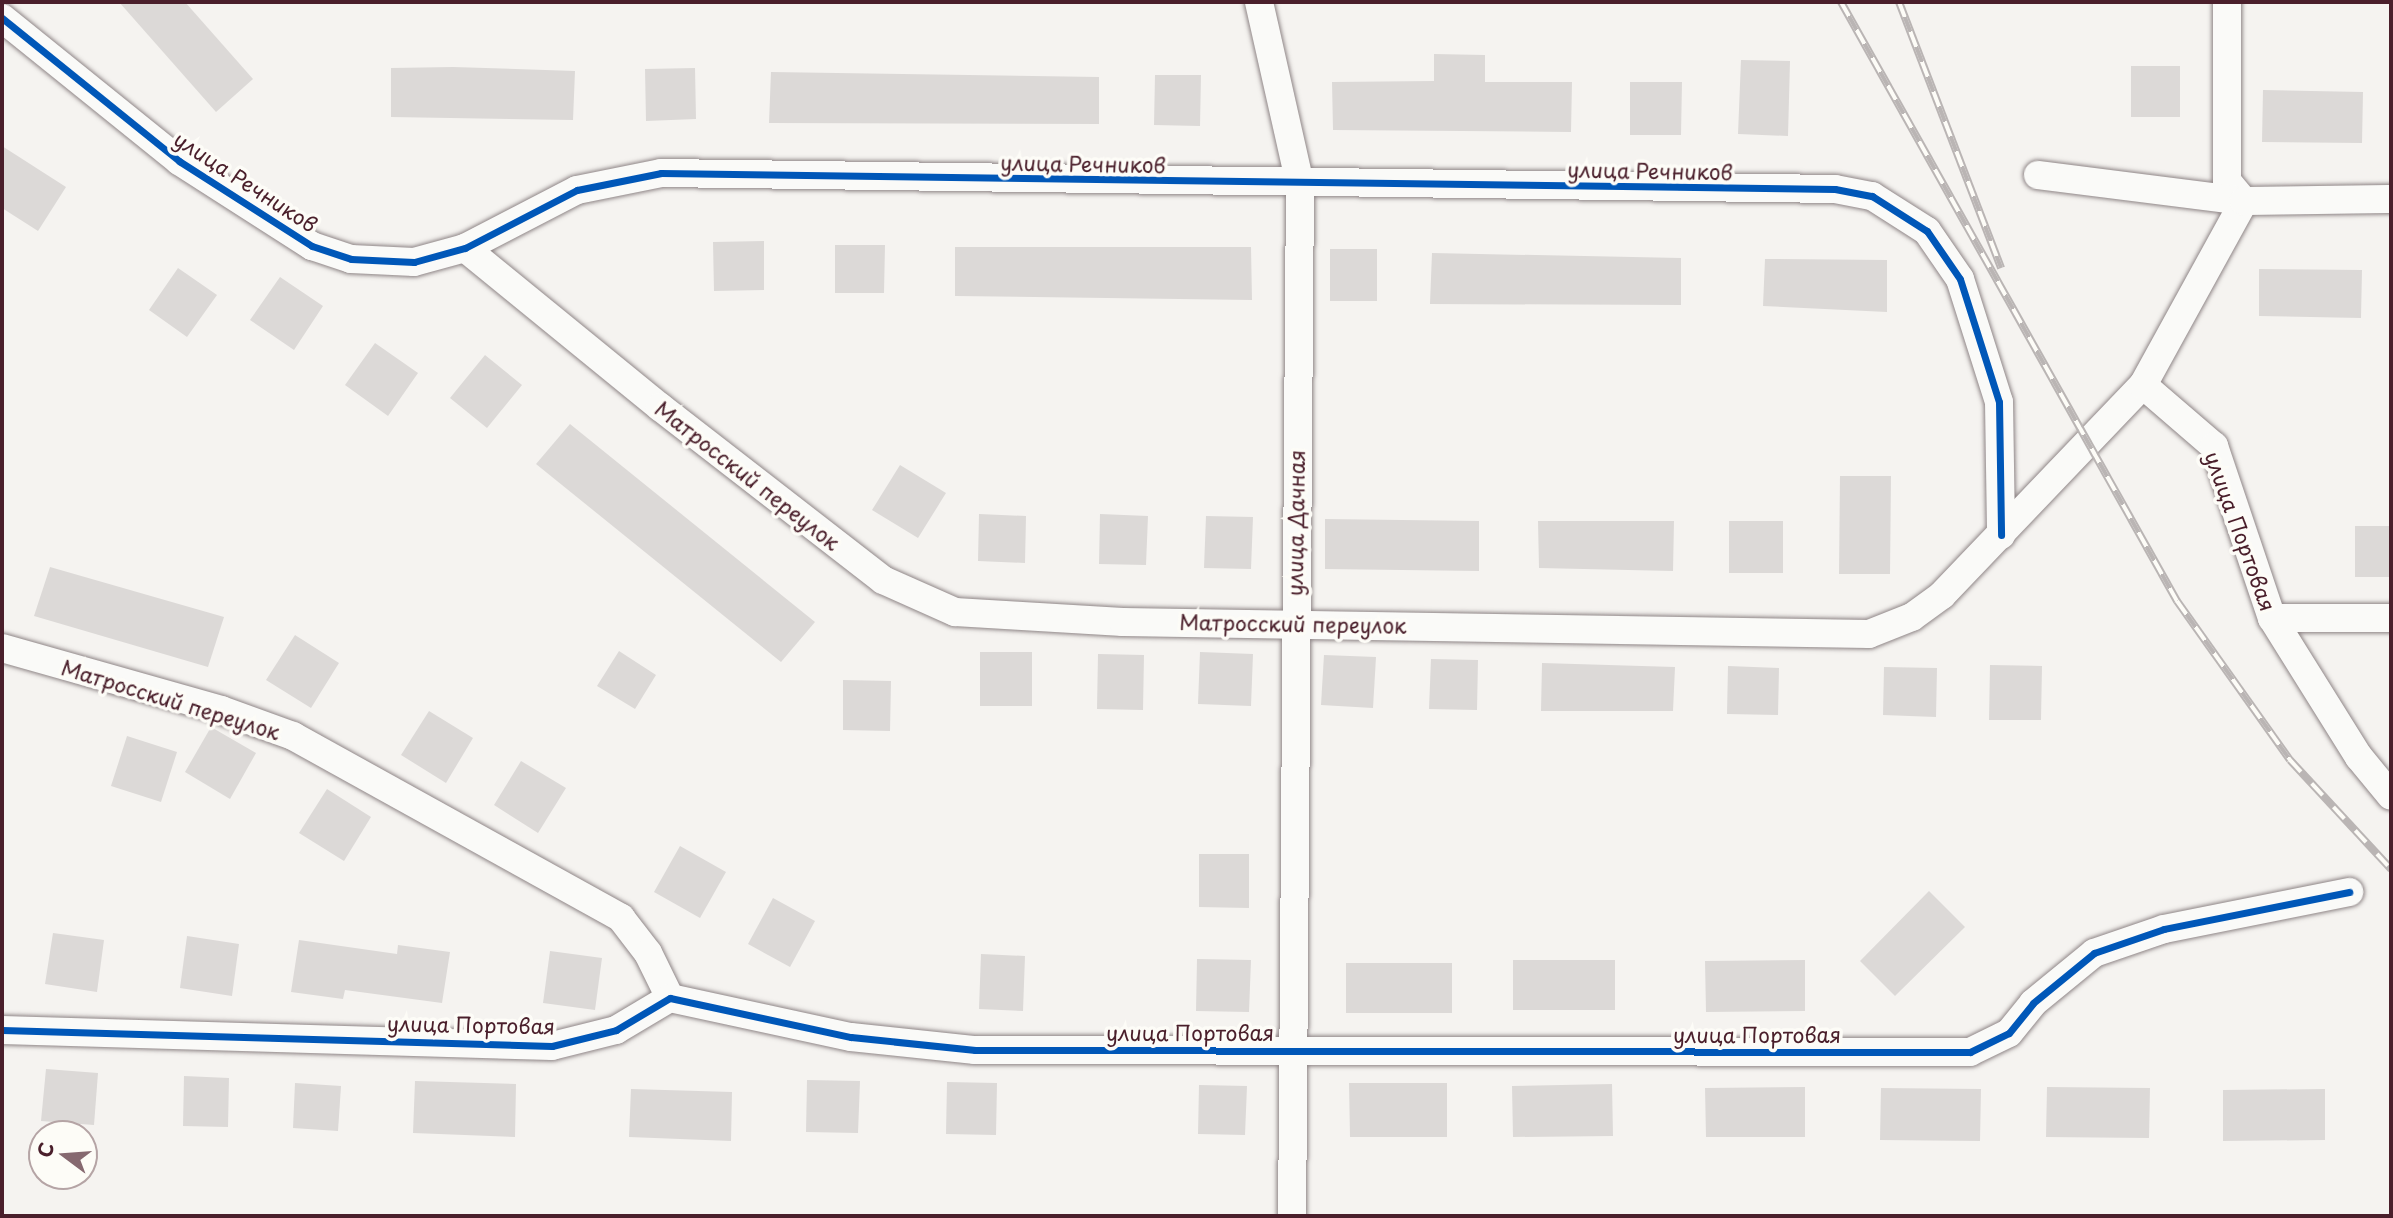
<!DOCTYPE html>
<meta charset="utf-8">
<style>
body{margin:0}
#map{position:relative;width:2393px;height:1218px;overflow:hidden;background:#f5f3f0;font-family:"Playpen Sans",sans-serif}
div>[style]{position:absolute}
.building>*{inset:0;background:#dcd9d7}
.roads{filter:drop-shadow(0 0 2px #8f8687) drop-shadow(0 0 2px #8f8687)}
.minor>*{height:28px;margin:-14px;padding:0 14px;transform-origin:14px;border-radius:14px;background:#fafaf8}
.rail>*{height:8px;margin-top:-4px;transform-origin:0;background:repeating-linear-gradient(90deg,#fdfcf7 0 16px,#bab5b4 0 32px);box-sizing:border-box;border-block:2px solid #bab5b4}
.cycleway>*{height:7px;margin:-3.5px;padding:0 3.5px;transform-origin:3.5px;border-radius:3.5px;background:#0057b8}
span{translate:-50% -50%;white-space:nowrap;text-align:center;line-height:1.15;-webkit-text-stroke:7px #fdfcf7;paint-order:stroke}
.street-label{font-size:21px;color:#4a1f2b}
.frame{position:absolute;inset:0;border:4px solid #4a1f2b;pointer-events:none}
.north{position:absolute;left:28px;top:1120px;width:70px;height:70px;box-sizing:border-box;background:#fdfcf7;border:2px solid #b5a4a5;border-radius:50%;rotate:286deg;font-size:19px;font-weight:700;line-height:28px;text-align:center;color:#4a1f2b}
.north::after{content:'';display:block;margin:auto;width:24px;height:32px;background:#866970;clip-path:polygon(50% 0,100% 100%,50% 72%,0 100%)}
</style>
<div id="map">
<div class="building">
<div style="clip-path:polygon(119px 2px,185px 2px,253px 79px,216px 112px)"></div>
<div style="clip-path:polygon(1434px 54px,1485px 55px,1485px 82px,1572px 82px,1571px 132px,1333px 130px,1332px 82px,1434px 81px)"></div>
<div style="clip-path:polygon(1741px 60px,1790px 61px,1788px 136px,1738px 134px)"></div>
<div style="clip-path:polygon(2131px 66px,2180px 66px,2180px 117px,2131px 117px)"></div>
<div style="clip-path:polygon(453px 67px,575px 71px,573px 120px,391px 117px,391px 68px)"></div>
<div style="clip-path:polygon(695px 68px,696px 119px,646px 121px,645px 69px)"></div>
<div style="clip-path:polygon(771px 72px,1099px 77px,1099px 124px,769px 123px)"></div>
<div style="clip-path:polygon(1155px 75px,1201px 75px,1200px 126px,1154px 125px)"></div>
<div style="clip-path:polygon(1630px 82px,1682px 82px,1681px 135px,1630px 135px)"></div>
<div style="clip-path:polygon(2263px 90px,2363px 92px,2362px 143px,2262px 142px)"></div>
<div style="clip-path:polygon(2px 146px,66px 187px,38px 231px,2px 208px)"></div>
<div style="clip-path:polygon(764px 241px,764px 290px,714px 291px,713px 242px)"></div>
<div style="clip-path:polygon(835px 245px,885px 245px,884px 293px,835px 293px)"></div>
<div style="clip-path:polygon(955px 247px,1251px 247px,1252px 300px,955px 296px)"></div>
<div style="clip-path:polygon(1330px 249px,1377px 249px,1377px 301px,1330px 301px)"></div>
<div style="clip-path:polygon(1432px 253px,1681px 258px,1681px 305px,1430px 304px)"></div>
<div style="clip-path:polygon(1765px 259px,1887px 260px,1887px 312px,1763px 306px)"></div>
<div style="clip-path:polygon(178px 268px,217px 295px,187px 337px,149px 310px)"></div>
<div style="clip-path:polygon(2259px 269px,2362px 270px,2361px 318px,2259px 316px)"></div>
<div style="clip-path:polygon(280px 277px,323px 306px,294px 350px,250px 320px)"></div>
<div style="clip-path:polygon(375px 343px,418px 373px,388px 416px,345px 385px)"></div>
<div style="clip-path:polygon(485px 355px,522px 385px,487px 428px,450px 398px)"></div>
<div style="clip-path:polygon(570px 424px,815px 622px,781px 662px,536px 464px)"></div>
<div style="clip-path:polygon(900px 465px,946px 493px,918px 538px,872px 510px)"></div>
<div style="clip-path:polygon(1840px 476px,1891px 476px,1890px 574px,1839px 574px)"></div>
<div style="clip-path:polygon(979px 514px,1026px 516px,1025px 563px,978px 561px)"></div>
<div style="clip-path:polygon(1100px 514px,1148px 516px,1146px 565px,1099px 564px)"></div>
<div style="clip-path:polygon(1206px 516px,1253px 517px,1251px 569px,1204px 568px)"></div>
<div style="clip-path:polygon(1325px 519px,1479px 521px,1479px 571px,1325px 569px)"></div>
<div style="clip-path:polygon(1538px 521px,1674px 521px,1673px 571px,1539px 568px)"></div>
<div style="clip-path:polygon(1729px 521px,1783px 521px,1783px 573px,1729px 573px)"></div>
<div style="clip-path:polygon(2355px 526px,2391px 526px,2391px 577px,2355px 577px)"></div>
<div style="clip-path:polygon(50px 567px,224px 617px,208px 667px,34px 616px)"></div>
<div style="clip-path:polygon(295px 635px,339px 663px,311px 708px,266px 680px)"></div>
<div style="clip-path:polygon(619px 651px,656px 675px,635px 709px,597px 686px)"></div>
<div style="clip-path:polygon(980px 652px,1032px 652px,1032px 706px,980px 706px)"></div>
<div style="clip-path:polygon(1200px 652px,1253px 654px,1251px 706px,1198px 704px)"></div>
<div style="clip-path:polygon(1098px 654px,1144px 655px,1143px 710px,1097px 709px)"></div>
<div style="clip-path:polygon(1324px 655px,1376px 657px,1373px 708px,1321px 705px)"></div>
<div style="clip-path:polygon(1431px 659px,1478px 660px,1477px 710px,1429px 709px)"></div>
<div style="clip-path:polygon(1542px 663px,1675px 667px,1673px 711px,1541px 711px)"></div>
<div style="clip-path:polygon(1990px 665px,2042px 666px,2041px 720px,1989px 720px)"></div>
<div style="clip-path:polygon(1728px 666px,1779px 668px,1778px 715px,1727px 714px)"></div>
<div style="clip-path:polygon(1884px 667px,1937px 668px,1936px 717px,1883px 715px)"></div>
<div style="clip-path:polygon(843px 680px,891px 681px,890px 731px,843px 730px)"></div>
<div style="clip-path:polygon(429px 711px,473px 738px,446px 783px,401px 755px)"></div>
<div style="clip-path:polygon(211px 727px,256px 753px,230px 799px,185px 772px)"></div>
<div style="clip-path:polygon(127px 736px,177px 752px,161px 802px,111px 786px)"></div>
<div style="clip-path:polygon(521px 761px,566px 788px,538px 833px,494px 805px)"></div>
<div style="clip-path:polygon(327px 789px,371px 817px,344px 861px,299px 833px)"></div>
<div style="clip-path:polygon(680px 846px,726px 872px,700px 918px,654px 892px)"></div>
<div style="clip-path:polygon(1199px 854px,1249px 854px,1249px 908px,1199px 907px)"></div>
<div style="clip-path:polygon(1929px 891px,1965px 927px,1895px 996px,1860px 961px)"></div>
<div style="clip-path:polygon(773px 898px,815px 921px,790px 967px,748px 944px)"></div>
<div style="clip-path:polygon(53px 933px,104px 940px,97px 992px,45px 984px)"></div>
<div style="clip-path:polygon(187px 936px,239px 944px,232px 996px,180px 988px)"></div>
<div style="clip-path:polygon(299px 940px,397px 954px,398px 945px,450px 952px,442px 1003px,345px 990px,343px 999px,291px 992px)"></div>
<div style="clip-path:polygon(550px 951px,602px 958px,595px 1010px,543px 1003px)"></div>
<div style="clip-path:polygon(981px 954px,1025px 956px,1023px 1011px,979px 1009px)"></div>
<div style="clip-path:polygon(1197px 959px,1251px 960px,1249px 1012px,1196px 1011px)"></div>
<div style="clip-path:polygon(1513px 960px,1615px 960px,1615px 1010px,1513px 1010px)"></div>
<div style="clip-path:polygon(1805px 960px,1805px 1011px,1706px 1012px,1705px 961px)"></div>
<div style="clip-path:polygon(1346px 963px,1452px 963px,1452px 1013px,1346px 1013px)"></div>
<div style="clip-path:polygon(46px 1069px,98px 1073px,94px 1125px,41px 1121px)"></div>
<div style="clip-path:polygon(184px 1076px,229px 1078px,228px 1127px,183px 1126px)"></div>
<div style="clip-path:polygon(807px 1080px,860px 1081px,858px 1133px,806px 1132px)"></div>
<div style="clip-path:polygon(415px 1081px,516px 1084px,515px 1137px,413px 1133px)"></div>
<div style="clip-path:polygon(947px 1082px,997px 1083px,996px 1135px,946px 1134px)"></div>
<div style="clip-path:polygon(295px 1083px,341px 1086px,338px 1131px,293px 1128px)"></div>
<div style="clip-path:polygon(1349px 1083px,1447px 1083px,1447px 1137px,1350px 1137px)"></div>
<div style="clip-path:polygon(1612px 1084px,1613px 1136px,1513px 1137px,1512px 1086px)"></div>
<div style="clip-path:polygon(1199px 1085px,1247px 1086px,1245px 1135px,1198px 1134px)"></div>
<div style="clip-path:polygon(1805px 1087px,1805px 1137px,1706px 1137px,1705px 1088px)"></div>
<div style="clip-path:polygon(2047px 1087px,2150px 1088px,2149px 1138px,2046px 1137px)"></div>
<div style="clip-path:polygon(1881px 1088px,1981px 1089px,1980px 1141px,1880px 1140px)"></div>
<div style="clip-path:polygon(631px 1089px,732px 1092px,731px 1141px,629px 1137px)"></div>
<div style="clip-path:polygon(2325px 1089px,2325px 1140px,2223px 1141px,2223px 1090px)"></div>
</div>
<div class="roads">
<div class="minor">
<div style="left:1259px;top:2px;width:187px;rotate:77.3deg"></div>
<div style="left:1300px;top:184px;width:1032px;rotate:90.44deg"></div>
<div style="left:2227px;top:2px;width:179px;rotate:90deg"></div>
<div style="left:2227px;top:181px;width:26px;rotate:50deg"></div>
<div style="left:2px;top:18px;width:228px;rotate:38.9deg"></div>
<div style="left:179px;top:161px;width:158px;rotate:32.6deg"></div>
<div style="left:312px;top:246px;width:41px;rotate:18.4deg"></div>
<div style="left:351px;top:259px;width:63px;rotate:2.7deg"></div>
<div style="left:414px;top:262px;width:53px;rotate:-15.4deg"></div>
<div style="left:465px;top:248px;width:126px;rotate:-27.4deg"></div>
<div style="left:577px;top:190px;width:86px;rotate:-11.4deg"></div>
<div style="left:661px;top:173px;width:1174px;rotate:0.78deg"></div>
<div style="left:1835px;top:189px;width:38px;rotate:11deg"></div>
<div style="left:1872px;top:196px;width:65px;rotate:32.5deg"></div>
<div style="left:1927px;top:231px;width:58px;rotate:55.5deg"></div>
<div style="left:1960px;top:279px;width:129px;rotate:72.4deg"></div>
<div style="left:1999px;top:402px;width:133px;rotate:89.1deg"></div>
<div style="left:2038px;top:175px;width:208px;rotate:7.2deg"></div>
<div style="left:465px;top:248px;width:252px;rotate:39.2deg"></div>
<div style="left:660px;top:407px;width:282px;rotate:37.8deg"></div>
<div style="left:883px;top:580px;width:79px;rotate:24deg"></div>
<div style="left:955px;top:612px;width:168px;rotate:3.4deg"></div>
<div style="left:1123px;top:622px;width:746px;rotate:0.92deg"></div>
<div style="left:1869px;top:634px;width:46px;rotate:-21.6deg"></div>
<div style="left:1912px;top:617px;width:37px;rotate:-36deg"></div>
<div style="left:1942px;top:595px;width:291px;rotate:-46.3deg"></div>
<div style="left:2143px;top:385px;width:210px;rotate:-61.2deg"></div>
<div style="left:2244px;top:201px;width:147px;rotate:-0.8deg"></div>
<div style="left:2143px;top:385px;width:94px;rotate:40.7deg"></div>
<div style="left:2214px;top:446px;width:182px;rotate:71.4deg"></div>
<div style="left:2272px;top:618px;width:164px;rotate:58deg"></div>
<div style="left:2359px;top:757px;width:50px;rotate:50.6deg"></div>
<div style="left:2272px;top:618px;width:119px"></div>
<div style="left:2px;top:648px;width:228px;rotate:15.8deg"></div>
<div style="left:221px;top:710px;width:77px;rotate:19.9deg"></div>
<div style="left:293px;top:736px;width:375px;rotate:29deg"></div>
<div style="left:621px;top:918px;width:44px;rotate:52.4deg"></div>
<div style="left:648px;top:953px;width:50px;rotate:63.9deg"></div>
<div style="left:2px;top:1030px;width:550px;rotate:1.67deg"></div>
<div style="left:552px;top:1046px;width:66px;rotate:-14deg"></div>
<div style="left:616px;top:1030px;width:63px;rotate:-30.7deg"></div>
<div style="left:670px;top:998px;width:185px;rotate:12.2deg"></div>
<div style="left:851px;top:1037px;width:125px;rotate:6deg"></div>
<div style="left:975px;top:1050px;width:995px;rotate:0.12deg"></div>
<div style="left:1970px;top:1052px;width:43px;rotate:-26deg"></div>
<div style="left:2009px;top:1033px;width:38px;rotate:-51deg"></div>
<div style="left:2033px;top:1003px;width:79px;rotate:-39.3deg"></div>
<div style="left:2094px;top:953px;width:74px;rotate:-18.9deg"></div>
<div style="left:2164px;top:929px;width:189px;rotate:-11.3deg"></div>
</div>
</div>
<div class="rail">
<div style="left:1841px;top:2px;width:687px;rotate:60.71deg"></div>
<div style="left:2177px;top:601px;width:195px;rotate:54.6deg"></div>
<div style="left:2290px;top:760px;width:149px;rotate:47.2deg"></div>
<div style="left:1899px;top:2px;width:285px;rotate:69deg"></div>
</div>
<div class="cycleway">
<div style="left:2px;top:18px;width:228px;rotate:38.9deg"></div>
<div style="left:179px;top:161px;width:158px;rotate:32.6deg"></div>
<div style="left:312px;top:246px;width:41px;rotate:18.4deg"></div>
<div style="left:351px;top:259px;width:63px;rotate:2.7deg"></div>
<div style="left:414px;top:262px;width:53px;rotate:-15.4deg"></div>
<div style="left:465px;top:248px;width:126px;rotate:-27.4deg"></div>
<div style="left:577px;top:190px;width:86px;rotate:-11.4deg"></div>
<div style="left:661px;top:173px;width:1174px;rotate:0.78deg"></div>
<div style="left:1835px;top:189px;width:38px;rotate:11deg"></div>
<div style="left:1872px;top:196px;width:65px;rotate:32.5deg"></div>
<div style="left:1927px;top:231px;width:58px;rotate:55.5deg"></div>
<div style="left:1960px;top:279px;width:129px;rotate:72.4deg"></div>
<div style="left:1999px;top:402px;width:133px;rotate:89.1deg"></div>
<div style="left:2px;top:1030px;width:550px;rotate:1.67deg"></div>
<div style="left:552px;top:1046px;width:66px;rotate:-14deg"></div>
<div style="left:616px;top:1030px;width:63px;rotate:-30.7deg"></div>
<div style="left:670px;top:998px;width:185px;rotate:12.2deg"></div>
<div style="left:851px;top:1037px;width:125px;rotate:6deg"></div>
<div style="left:975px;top:1050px;width:995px;rotate:0.12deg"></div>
<div style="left:1970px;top:1052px;width:43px;rotate:-26deg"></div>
<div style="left:2009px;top:1033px;width:38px;rotate:-51deg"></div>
<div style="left:2033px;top:1003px;width:79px;rotate:-39.3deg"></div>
<div style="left:2094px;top:953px;width:74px;rotate:-18.9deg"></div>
<div style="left:2164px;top:929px;width:189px;rotate:-11.3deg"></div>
</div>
<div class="street-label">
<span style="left:1083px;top:163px;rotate:1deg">улица Речников</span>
<span style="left:1650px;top:170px;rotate:1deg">улица Речников</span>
<span style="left:246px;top:181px;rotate:33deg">улица Речников</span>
<span style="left:748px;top:475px;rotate:38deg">Матросский переулок</span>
<span style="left:1295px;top:523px;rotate:-89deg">улица Дачная</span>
<span style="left:2241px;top:531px;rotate:70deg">улица Портовая</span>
<span style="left:1293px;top:623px;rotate:1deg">Матросский переулок</span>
<span style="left:171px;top:699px;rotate:17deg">Матросский переулок</span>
<span style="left:471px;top:1024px;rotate:1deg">улица Портовая</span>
<span style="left:1190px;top:1032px">улица Портовая</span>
<span style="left:1757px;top:1034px">улица Портовая</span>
</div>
<div class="frame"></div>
<div class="north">С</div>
</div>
